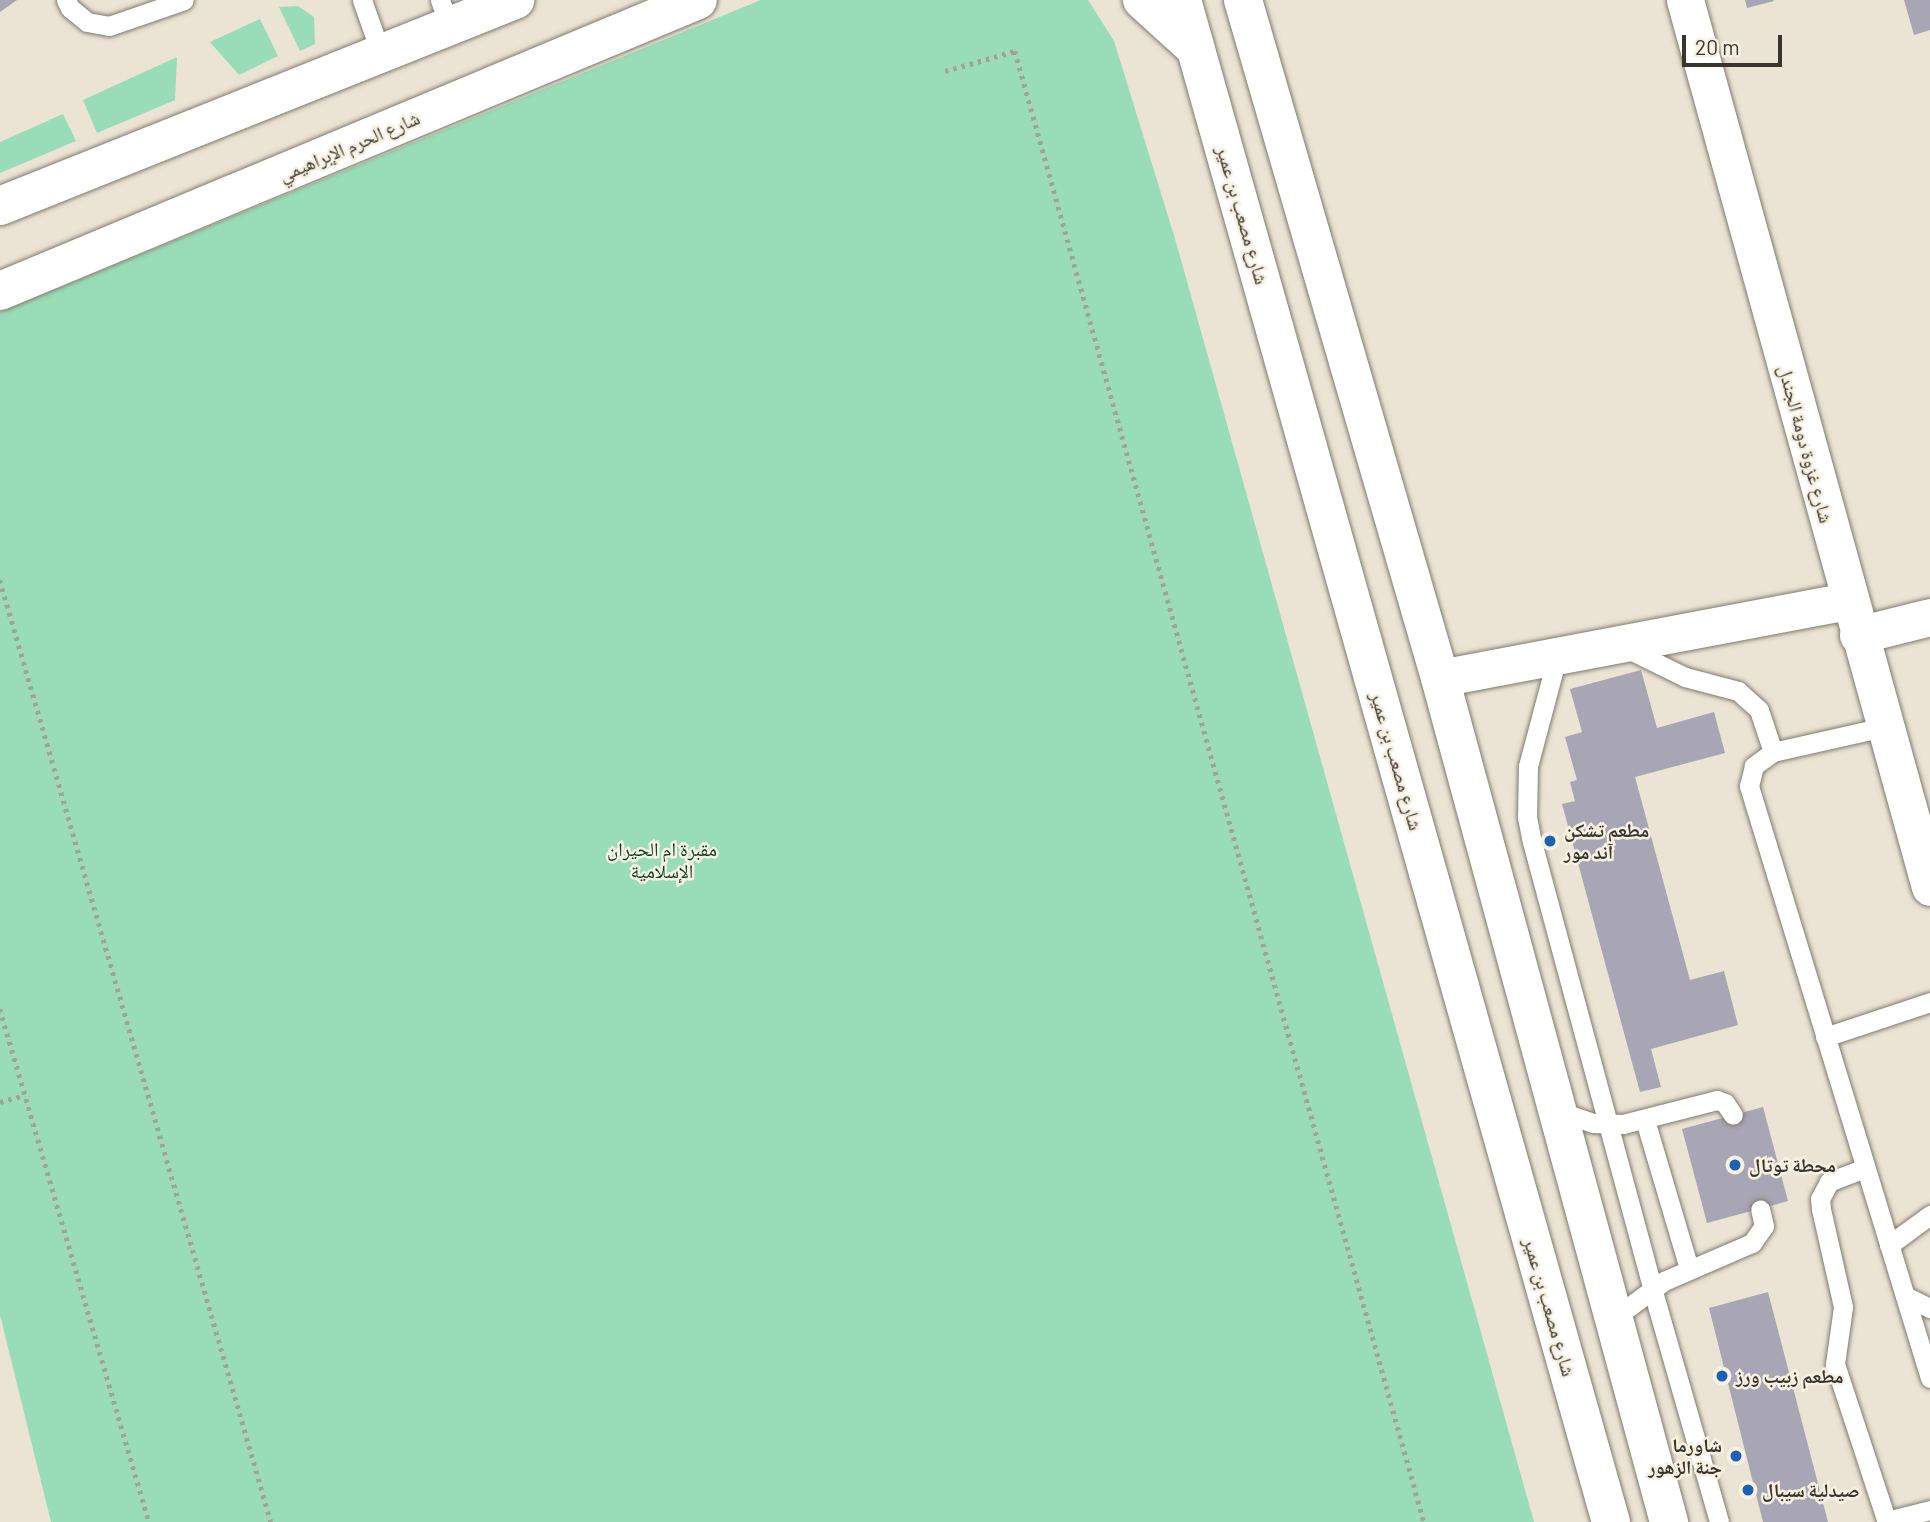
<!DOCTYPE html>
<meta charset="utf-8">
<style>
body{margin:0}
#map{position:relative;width:1930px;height:1522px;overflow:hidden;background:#ebe3d4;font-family:Barlow,"Noto Naskh Arabic",sans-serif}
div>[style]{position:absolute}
.green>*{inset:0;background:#98ddb8}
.building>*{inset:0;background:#a8a5b4}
.path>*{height:4.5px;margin-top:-2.25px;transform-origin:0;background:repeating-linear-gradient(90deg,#a7a195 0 3.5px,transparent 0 8.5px)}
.roads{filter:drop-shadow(0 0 2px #827b6e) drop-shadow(0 0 2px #827b6e)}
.lane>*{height:19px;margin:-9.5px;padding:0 9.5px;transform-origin:9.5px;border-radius:9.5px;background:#fff}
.street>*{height:37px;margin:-18.5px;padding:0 18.5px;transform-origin:18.5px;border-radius:18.5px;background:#fff}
.secondary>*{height:38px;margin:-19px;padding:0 19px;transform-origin:19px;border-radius:19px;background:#fff}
.highway>*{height:38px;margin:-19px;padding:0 19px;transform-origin:19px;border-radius:19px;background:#fff}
.dots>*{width:19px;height:19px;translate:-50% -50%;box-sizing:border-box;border:4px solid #f8f0e1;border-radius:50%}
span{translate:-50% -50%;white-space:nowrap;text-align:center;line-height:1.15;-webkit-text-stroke:5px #f8f0e1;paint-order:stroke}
.street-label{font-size:19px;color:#38352f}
.poi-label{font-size:19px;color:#38352f;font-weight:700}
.left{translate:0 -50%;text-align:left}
.right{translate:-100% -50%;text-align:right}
.park-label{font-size:19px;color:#013e27}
.scale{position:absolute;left:1682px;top:35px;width:100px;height:32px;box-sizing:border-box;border:4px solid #38352f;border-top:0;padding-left:9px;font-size:21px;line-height:24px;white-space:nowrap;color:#38352f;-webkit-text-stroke:5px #f8f0e1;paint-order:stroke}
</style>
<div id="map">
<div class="green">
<div style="clip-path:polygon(761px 0,1088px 0,1114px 41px,1176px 242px,1534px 1522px,51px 1522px,0 1315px,0 312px)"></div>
<div style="clip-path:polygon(298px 6px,314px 17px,315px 44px,300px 51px,279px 7px)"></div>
<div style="clip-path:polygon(260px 19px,278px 56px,239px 75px,210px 42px)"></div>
<div style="clip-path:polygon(177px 57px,175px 100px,97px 133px,83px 100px)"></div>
<div style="clip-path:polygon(63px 114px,76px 141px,0 173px,0 142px)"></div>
</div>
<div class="building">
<div style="clip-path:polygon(0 0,17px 0,0 12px)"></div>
<div style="clip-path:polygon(1745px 0,1773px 0,1774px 1px,1747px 8px)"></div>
<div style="clip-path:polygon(1904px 0,1930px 0,1930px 30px,1914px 35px)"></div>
<div style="clip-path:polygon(1641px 670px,1657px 728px,1714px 712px,1725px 753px,1635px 777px,1690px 980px,1724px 971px,1738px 1025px,1651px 1049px,1661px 1087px,1640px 1092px,1562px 804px,1575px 801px,1570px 782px,1577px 780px,1565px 737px,1582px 732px,1570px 689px)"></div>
<div style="clip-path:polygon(1763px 1107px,1788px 1201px,1707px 1223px,1682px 1129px)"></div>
<div style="clip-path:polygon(1768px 1292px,1828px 1522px,1763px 1522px,1709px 1308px)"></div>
</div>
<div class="path">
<div style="left:945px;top:71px;width:73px;rotate:-15.9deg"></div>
<div style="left:1015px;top:51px;width:1527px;rotate:74.46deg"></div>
<div style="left:0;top:580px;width:980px;rotate:73.95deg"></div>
<div style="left:0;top:1009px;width:534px;rotate:73.8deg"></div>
<div style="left:0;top:1102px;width:26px;rotate:-16deg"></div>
</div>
<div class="roads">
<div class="lane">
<div style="left:66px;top:0;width:9px;rotate:63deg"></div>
<div style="left:70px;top:8px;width:22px;rotate:39deg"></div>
<div style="left:87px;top:22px;width:22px;rotate:10deg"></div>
<div style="left:109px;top:26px;width:79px;rotate:-19.1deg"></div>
<div style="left:362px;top:0;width:57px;rotate:70.6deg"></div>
<div style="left:440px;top:0;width:27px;rotate:70deg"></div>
<div style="left:1624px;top:647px;width:68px;rotate:26.2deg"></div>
<div style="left:1685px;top:677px;width:55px;rotate:14.8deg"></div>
<div style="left:1738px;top:691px;width:28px;rotate:42deg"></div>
<div style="left:1759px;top:710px;width:44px;rotate:71.6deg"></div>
<div style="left:1557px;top:657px;width:113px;rotate:104.9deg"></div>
<div style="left:1528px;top:766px;width:51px;rotate:91.1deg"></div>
<div style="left:1527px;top:817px;width:25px;rotate:79deg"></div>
<div style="left:1532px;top:842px;width:462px;rotate:74.9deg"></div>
<div style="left:1652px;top:1288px;width:243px;rotate:74deg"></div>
<div style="left:1884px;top:727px;width:114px;rotate:167.3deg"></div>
<div style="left:1773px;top:752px;width:24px;rotate:144deg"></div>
<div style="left:1754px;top:766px;width:21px;rotate:104deg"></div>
<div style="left:1749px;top:786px;width:619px;rotate:73deg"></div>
<div style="left:1825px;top:1037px;width:111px;rotate:-18.4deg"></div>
<div style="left:1558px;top:1111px;width:37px;rotate:19deg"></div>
<div style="left:1593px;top:1123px;width:30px;rotate:2deg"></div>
<div style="left:1623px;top:1124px;width:97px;rotate:-14.3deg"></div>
<div style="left:1717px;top:1100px;width:9px;rotate:21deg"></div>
<div style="left:1725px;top:1103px;width:14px;rotate:56deg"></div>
<div style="left:1645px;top:1120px;width:155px;rotate:73.5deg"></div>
<div style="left:1865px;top:1168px;width:39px;rotate:159deg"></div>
<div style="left:1829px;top:1182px;width:19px;rotate:118deg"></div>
<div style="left:1820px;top:1199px;width:10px;rotate:84deg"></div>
<div style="left:1821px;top:1209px;width:100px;rotate:77.3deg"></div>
<div style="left:1843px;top:1307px;width:58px;rotate:98deg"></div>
<div style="left:1835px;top:1364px;width:166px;rotate:71.8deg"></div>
<div style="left:1889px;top:1245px;width:51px;rotate:-36.2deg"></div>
<div style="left:1905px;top:1296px;width:28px;rotate:26deg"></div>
<div style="left:1614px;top:1318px;width:62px;rotate:-36.5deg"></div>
<div style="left:1664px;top:1281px;width:96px;rotate:-23.4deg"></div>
<div style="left:1752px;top:1243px;width:21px;rotate:-55deg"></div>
<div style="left:1764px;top:1226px;width:17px;rotate:-103deg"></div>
<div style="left:1887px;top:1521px;width:44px;rotate:-14.3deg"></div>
</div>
<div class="street">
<div style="left:1685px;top:0;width:920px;rotate:74.56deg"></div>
<div style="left:1858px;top:635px;width:74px;rotate:-14deg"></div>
<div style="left:1440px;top:678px;width:415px;rotate:-10.7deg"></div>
</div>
<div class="secondary">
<div style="left:0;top:206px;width:555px;rotate:-21.8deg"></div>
<div style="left:0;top:291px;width:756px;rotate:-22.63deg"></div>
</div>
<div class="highway">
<div style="left:1142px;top:0;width:72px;rotate:42.2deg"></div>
<div style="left:1182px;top:0;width:1581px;rotate:74.26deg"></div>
<div style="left:1243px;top:0;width:706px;rotate:73.8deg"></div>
<div style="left:1440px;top:678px;width:875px;rotate:74.82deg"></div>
</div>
</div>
<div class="dots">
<div style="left:1550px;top:841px;background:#1b63b2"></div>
<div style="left:1735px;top:1165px;background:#1b63b2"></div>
<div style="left:1722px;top:1376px;background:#1b63b2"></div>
<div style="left:1736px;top:1456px;background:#1b63b2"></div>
<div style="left:1748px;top:1490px;background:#1b63b2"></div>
</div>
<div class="street-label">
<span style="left:349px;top:146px;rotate:-23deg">شارع الحرم الإبراهيمي</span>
<span style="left:1243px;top:215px;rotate:74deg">شارع مصعب بن عمير</span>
<span style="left:1806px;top:444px;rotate:75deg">شارع غزوة دومة الجندل</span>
<span style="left:1397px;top:761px;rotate:74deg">شارع مصعب بن عمير</span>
<span style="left:1550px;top:1307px;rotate:74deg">شارع مصعب بن عمير</span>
</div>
<div class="poi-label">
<span class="left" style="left:1564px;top:841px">مطعم تشكن<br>آند مور</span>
<span class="left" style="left:1749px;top:1165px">محطة توتال</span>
<span class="left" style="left:1736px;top:1376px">مطعم زبيب ورز</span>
<span class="right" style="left:1722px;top:1456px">شاورما<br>جنة الزهور</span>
<span class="left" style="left:1762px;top:1490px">صيدلية سيبال</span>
</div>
<div class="park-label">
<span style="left:662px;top:860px">مقبرة ام الحيران<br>الإسلامية</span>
</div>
<div class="scale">20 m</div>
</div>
